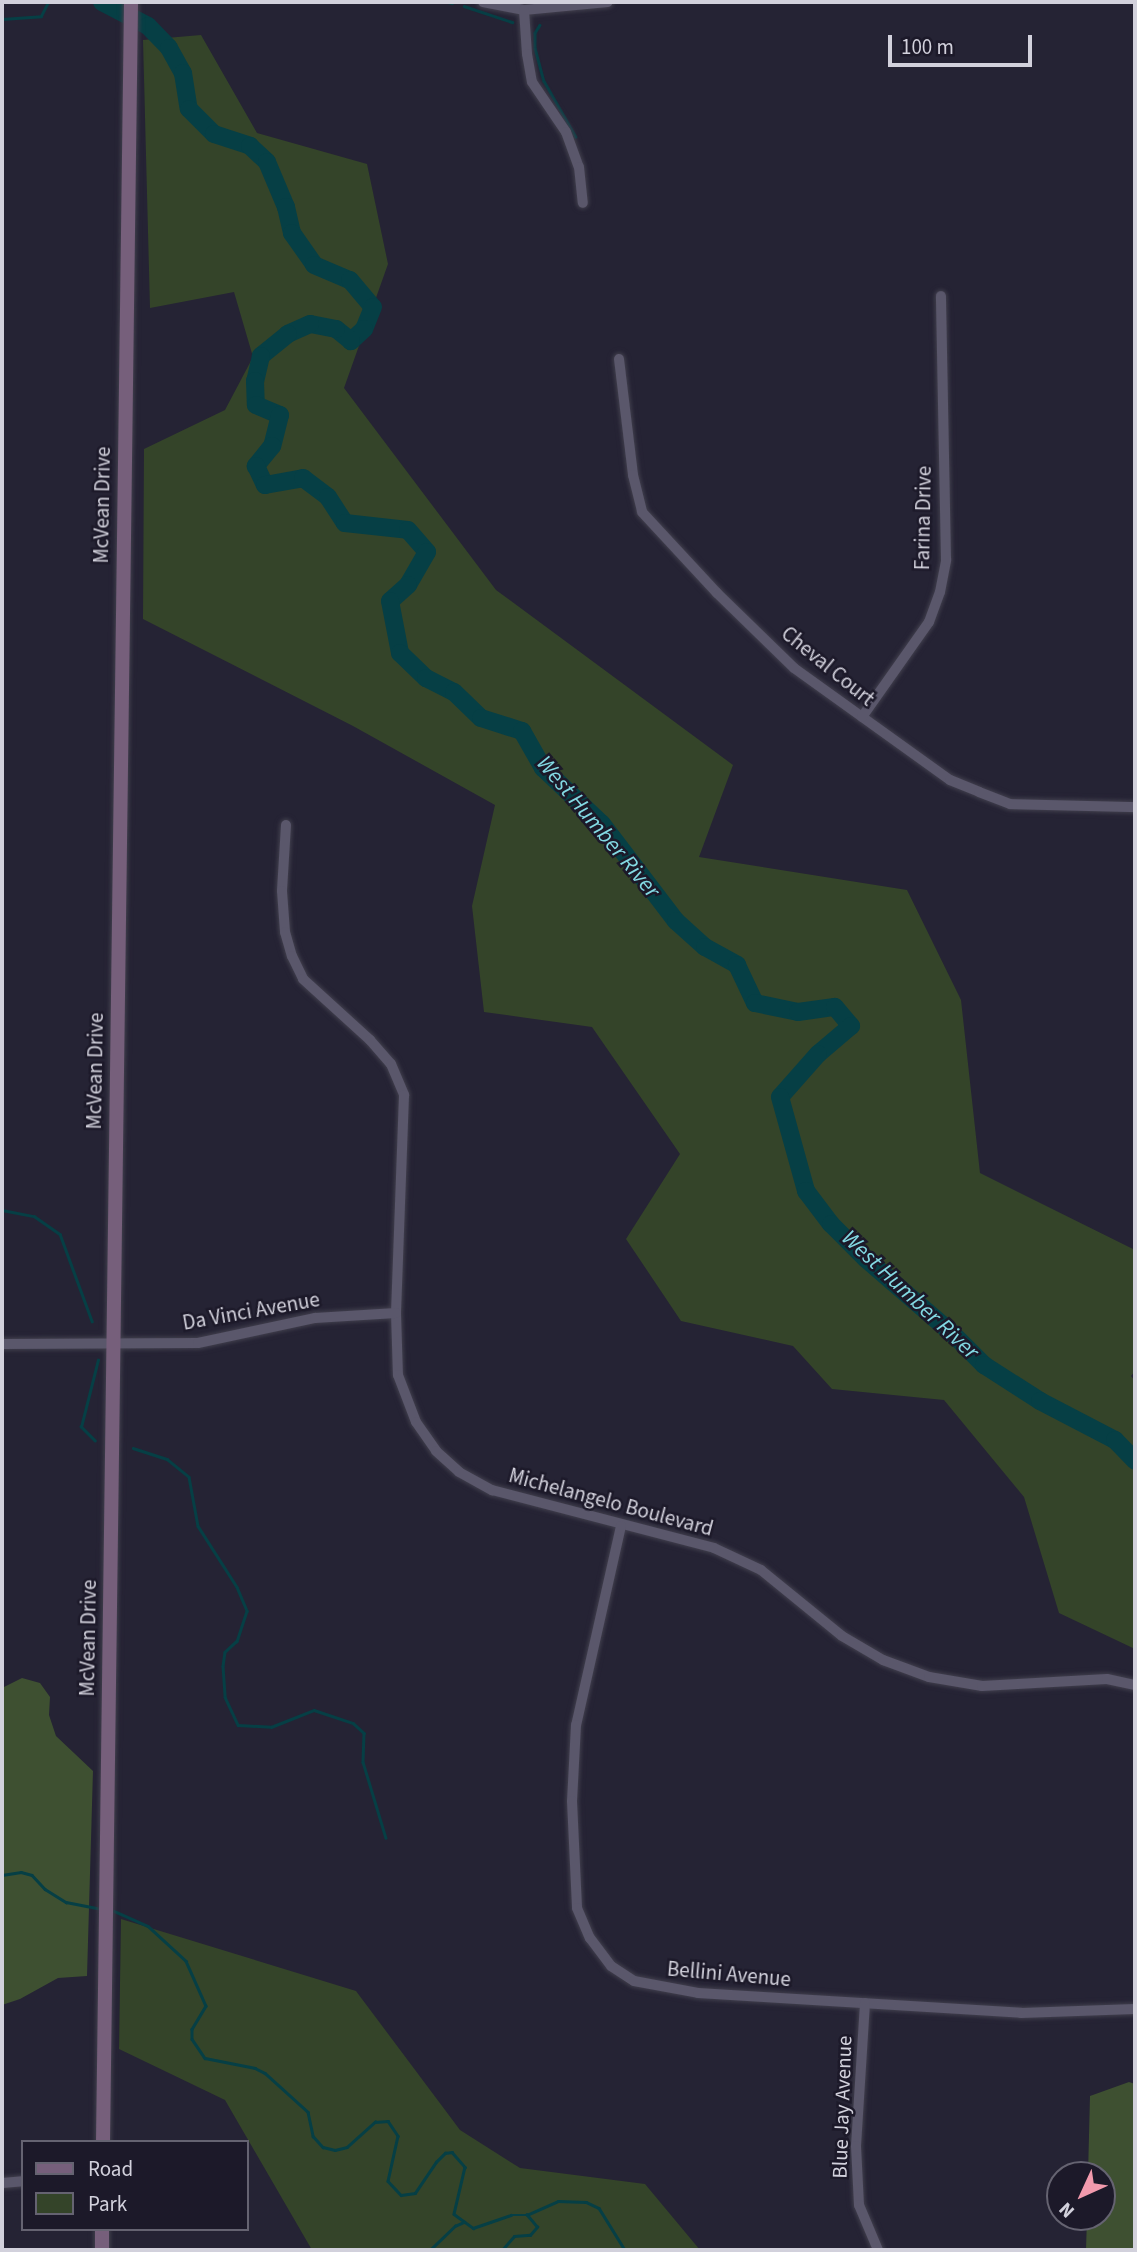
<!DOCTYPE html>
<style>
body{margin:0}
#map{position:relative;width:1137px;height:2252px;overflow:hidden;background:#252334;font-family:"Source Sans 3",sans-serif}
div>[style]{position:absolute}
.green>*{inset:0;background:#344429}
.forest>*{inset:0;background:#3e5031}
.stream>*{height:2.5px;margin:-1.25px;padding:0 1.25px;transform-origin:1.25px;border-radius:1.25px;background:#063f45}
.river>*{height:18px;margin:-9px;padding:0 9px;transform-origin:9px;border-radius:9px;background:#063f45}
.roads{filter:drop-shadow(0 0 2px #413f4d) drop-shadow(0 0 2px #413f4d)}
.street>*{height:10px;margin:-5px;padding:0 5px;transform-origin:5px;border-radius:5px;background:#5a576b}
.secondary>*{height:14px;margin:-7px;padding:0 7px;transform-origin:7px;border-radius:7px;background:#765f7b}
span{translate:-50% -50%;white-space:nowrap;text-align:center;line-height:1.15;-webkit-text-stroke:5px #1c1929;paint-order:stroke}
.street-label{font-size:21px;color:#d2d1dc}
.water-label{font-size:23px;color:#83d9e3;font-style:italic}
.frame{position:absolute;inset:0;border:4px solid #d2d1dc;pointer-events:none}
.legend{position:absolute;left:21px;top:2140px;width:228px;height:91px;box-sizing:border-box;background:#1c1929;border:2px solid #656371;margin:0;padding:9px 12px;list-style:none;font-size:21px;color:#d2d1dc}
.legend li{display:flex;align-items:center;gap:14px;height:35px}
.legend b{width:35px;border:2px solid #656371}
.north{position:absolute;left:1046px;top:2161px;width:70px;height:70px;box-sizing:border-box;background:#1c1929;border:2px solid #656371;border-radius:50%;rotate:225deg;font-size:19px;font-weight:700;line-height:28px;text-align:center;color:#d2d1dc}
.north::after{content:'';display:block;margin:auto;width:24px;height:32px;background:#f29aad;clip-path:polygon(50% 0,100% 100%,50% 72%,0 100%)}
.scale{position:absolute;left:888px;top:35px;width:144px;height:32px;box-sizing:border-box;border:4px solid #d2d1dc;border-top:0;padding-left:9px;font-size:21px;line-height:24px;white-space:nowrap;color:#d2d1dc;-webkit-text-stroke:5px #1c1929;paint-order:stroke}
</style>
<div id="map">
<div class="green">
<div style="clip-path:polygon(201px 35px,257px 133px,367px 164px,388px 264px,344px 388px,496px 590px,733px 765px,699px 857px,907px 890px,961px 1000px,980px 1173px,1135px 1250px,1135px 1371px,1131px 1376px,1135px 1381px,1135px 1649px,1059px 1613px,1024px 1497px,944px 1400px,832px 1389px,793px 1346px,681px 1321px,626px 1239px,680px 1154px,592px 1027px,484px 1012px,472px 906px,495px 805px,353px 726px,143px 619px,144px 449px,225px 410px,253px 357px,234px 292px,150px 308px,143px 40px)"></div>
<div style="clip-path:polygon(121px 1919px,356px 1991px,460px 2130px,520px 2168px,645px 2184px,700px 2250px,312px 2250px,225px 2100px,119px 2049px)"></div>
</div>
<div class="forest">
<div style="clip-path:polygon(22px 1678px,40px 1683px,50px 1697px,49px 1715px,56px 1736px,93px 1771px,87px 1976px,58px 1978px,20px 1999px,2px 2005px,2px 1688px)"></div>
<div style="clip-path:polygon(1129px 2082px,1135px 2084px,1135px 2250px,1086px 2250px,1087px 2217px,1102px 2217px,1102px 2175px,1088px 2175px,1090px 2096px)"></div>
</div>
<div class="stream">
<div style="left:448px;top:2px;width:4px;rotate:14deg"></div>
<div style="left:464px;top:6px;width:51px;rotate:18.4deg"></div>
<div style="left:2px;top:19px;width:39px;rotate:-4deg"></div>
<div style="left:41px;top:16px;width:16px;rotate:-63deg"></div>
<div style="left:540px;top:25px;width:9px;rotate:122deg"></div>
<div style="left:535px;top:33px;width:15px;rotate:90deg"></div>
<div style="left:535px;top:48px;width:34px;rotate:75deg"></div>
<div style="left:544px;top:81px;width:64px;rotate:60.3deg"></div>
<div style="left:2px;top:1210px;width:33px;rotate:11deg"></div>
<div style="left:34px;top:1216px;width:32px;rotate:35deg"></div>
<div style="left:60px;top:1234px;width:93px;rotate:69.8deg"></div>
<div style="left:95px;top:1441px;width:20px;rotate:-135deg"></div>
<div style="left:81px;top:1427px;width:69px;rotate:-75.8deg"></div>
<div style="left:133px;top:1448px;width:36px;rotate:18deg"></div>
<div style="left:167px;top:1459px;width:28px;rotate:39deg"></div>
<div style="left:189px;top:1477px;width:50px;rotate:79.6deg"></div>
<div style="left:198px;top:1526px;width:72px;rotate:57.4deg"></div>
<div style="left:237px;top:1587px;width:26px;rotate:67deg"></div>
<div style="left:247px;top:1611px;width:32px;rotate:108deg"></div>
<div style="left:237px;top:1641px;width:16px;rotate:137deg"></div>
<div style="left:225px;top:1652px;width:14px;rotate:98deg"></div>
<div style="left:223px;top:1666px;width:31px;rotate:86deg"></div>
<div style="left:225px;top:1697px;width:31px;rotate:65deg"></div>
<div style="left:238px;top:1725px;width:33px;rotate:3deg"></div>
<div style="left:271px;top:1727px;width:46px;rotate:-21.6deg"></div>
<div style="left:314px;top:1710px;width:41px;rotate:18.4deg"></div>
<div style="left:353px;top:1723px;width:15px;rotate:42deg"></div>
<div style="left:364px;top:1733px;width:29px;rotate:92deg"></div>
<div style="left:363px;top:1762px;width:79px;rotate:73.2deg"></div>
<div style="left:2px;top:1875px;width:19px;rotate:-9deg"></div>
<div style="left:21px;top:1872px;width:11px;rotate:15deg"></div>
<div style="left:32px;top:1875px;width:19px;rotate:47deg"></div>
<div style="left:45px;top:1889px;width:25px;rotate:32deg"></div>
<div style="left:66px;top:1902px;width:32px;rotate:11deg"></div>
<div style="left:114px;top:1911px;width:37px;rotate:24deg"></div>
<div style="left:148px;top:1926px;width:52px;rotate:42.6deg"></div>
<div style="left:186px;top:1961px;width:49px;rotate:66deg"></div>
<div style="left:206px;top:2006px;width:27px;rotate:121deg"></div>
<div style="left:192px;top:2029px;width:10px;rotate:90deg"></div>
<div style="left:192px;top:2039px;width:23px;rotate:56deg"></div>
<div style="left:205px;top:2058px;width:51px;rotate:11.3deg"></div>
<div style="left:255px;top:2068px;width:11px;rotate:27deg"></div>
<div style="left:265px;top:2073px;width:58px;rotate:42.2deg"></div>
<div style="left:308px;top:2112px;width:25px;rotate:78deg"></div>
<div style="left:313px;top:2136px;width:15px;rotate:48deg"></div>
<div style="left:323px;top:2147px;width:12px;rotate:14deg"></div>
<div style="left:335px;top:2150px;width:12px;rotate:-14deg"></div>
<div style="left:347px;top:2147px;width:38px;rotate:-42deg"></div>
<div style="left:375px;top:2122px;width:13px;rotate:-4deg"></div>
<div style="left:388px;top:2121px;width:18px;rotate:56deg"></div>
<div style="left:398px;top:2136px;width:46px;rotate:102.5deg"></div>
<div style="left:388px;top:2181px;width:19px;rotate:47deg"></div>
<div style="left:401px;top:2195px;width:14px;rotate:-8deg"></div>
<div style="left:415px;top:2193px;width:37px;rotate:-56deg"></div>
<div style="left:436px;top:2162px;width:13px;rotate:-45deg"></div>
<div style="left:445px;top:2153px;width:7px;rotate:-8deg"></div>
<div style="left:452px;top:2152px;width:20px;rotate:49deg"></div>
<div style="left:465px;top:2167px;width:48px;rotate:103.2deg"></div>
<div style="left:454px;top:2214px;width:24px;rotate:36deg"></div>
<div style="left:473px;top:2228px;width:40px;rotate:-18.9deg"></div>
<div style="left:511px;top:2215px;width:16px"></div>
<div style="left:527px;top:2215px;width:34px;rotate:-24deg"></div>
<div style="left:558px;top:2201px;width:28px;rotate:2deg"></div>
<div style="left:586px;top:2202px;width:14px;rotate:25deg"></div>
<div style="left:599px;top:2208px;width:49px;rotate:58.2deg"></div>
<div style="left:430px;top:2250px;width:35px;rotate:-44deg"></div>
<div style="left:455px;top:2226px;width:10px;rotate:-24deg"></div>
<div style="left:502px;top:2250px;width:18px;rotate:-49deg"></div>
<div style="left:514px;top:2236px;width:16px;rotate:-4deg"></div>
<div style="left:530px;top:2235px;width:11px;rotate:-49deg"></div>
<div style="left:537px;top:2227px;width:16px;rotate:-130deg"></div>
</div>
<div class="river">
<div style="left:102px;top:2px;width:52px;rotate:27.6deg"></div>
<div style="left:148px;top:26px;width:30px;rotate:46deg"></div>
<div style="left:169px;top:48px;width:29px;rotate:61deg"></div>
<div style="left:183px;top:73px;width:36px;rotate:81deg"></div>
<div style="left:189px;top:109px;width:35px;rotate:45deg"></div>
<div style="left:214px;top:134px;width:38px;rotate:18deg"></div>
<div style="left:250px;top:146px;width:23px;rotate:43deg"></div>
<div style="left:267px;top:162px;width:49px;rotate:67.1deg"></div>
<div style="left:286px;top:207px;width:27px;rotate:77deg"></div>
<div style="left:292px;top:233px;width:39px;rotate:55deg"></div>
<div style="left:314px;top:265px;width:39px;rotate:23deg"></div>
<div style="left:350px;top:280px;width:35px;rotate:50deg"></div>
<div style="left:373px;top:307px;width:24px;rotate:112deg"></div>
<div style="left:364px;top:329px;width:18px;rotate:137deg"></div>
<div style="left:351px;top:341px;width:19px;rotate:-141deg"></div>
<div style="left:336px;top:329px;width:26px;rotate:-169deg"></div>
<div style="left:310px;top:324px;width:24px;rotate:156deg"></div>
<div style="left:288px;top:334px;width:35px;rotate:141deg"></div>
<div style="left:261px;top:356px;width:26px;rotate:103deg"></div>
<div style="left:255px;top:381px;width:24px;rotate:88deg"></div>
<div style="left:256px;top:405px;width:26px;rotate:23deg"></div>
<div style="left:280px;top:415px;width:32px;rotate:104deg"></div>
<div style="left:272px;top:446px;width:26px;rotate:129deg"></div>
<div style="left:256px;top:466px;width:21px;rotate:65deg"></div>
<div style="left:265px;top:485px;width:39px;rotate:-10deg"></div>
<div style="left:303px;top:478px;width:31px;rotate:37deg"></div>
<div style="left:328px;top:497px;width:31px;rotate:57deg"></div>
<div style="left:345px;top:523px;width:63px;rotate:6.3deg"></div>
<div style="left:408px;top:530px;width:29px;rotate:49deg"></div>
<div style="left:427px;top:552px;width:38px;rotate:120deg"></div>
<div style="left:408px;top:585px;width:24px;rotate:138deg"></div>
<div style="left:390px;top:601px;width:53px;rotate:79.1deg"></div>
<div style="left:400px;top:653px;width:36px;rotate:44deg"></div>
<div style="left:426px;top:678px;width:31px;rotate:27deg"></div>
<div style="left:454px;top:692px;width:37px;rotate:44deg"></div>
<div style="left:481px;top:718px;width:43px;rotate:17.6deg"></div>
<div style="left:522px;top:731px;width:43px;rotate:60.4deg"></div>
<div style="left:543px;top:768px;width:81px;rotate:43.5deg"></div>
<div style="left:602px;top:824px;width:122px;rotate:52.7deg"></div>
<div style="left:676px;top:921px;width:39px;rotate:42deg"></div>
<div style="left:705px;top:947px;width:37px;rotate:29deg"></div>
<div style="left:737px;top:965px;width:42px;rotate:64.7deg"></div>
<div style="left:755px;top:1003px;width:44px;rotate:11.8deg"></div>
<div style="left:798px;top:1012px;width:37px;rotate:-8deg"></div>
<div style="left:835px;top:1007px;width:25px;rotate:50deg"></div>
<div style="left:851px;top:1026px;width:43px;rotate:139.7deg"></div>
<div style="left:818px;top:1054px;width:57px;rotate:131.5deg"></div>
<div style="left:780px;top:1097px;width:98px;rotate:74.5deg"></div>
<div style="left:806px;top:1191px;width:41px;rotate:52.9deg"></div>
<div style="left:831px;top:1224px;width:49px;rotate:45deg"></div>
<div style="left:866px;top:1259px;width:115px;rotate:40.8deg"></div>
<div style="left:953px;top:1334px;width:44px;rotate:45deg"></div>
<div style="left:984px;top:1365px;width:67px;rotate:32.7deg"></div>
<div style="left:1040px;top:1401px;width:85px;rotate:27.5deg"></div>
<div style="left:1115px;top:1440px;width:29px;rotate:46deg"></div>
</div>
<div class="roads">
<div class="street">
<div style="left:483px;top:2px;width:42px;rotate:11deg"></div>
<div style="left:524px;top:10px;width:84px;rotate:-5.4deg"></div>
<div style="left:524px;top:10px;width:44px;rotate:86.1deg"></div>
<div style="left:527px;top:54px;width:28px;rotate:80deg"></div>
<div style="left:532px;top:82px;width:60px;rotate:55.8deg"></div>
<div style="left:566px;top:132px;width:37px;rotate:70deg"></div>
<div style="left:579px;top:167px;width:36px;rotate:84deg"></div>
<div style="left:619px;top:359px;width:117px;rotate:83.1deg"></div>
<div style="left:633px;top:475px;width:38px;rotate:76deg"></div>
<div style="left:642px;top:512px;width:110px;rotate:47.2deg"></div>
<div style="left:717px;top:593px;width:107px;rotate:44.2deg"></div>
<div style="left:794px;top:668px;width:192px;rotate:35.7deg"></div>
<div style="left:950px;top:780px;width:31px;rotate:22deg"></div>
<div style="left:979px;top:792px;width:33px;rotate:21deg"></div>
<div style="left:1010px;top:804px;width:125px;rotate:1.4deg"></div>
<div style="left:862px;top:717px;width:116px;rotate:-54.8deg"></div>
<div style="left:929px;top:622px;width:32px;rotate:-70deg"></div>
<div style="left:940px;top:592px;width:33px;rotate:-79deg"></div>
<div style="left:946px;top:560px;width:264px;rotate:-91.1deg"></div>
<div style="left:286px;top:825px;width:66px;rotate:93.5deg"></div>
<div style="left:282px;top:891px;width:41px;rotate:85.8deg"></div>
<div style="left:285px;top:932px;width:25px;rotate:74deg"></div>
<div style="left:292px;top:956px;width:25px;rotate:64deg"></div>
<div style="left:303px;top:979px;width:91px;rotate:42.3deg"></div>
<div style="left:370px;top:1040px;width:32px;rotate:49deg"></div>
<div style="left:391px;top:1064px;width:34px;rotate:67deg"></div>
<div style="left:404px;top:1095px;width:218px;rotate:92.1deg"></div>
<div style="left:396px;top:1313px;width:62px;rotate:88.2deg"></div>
<div style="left:398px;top:1375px;width:50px;rotate:69deg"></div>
<div style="left:416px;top:1422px;width:35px;rotate:55deg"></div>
<div style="left:436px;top:1451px;width:31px;rotate:42deg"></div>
<div style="left:459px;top:1472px;width:38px;rotate:29deg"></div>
<div style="left:492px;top:1490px;width:229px;rotate:14.6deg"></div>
<div style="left:714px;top:1548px;width:52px;rotate:25.1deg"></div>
<div style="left:761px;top:1570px;width:104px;rotate:39.2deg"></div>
<div style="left:842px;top:1636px;width:48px;rotate:30.3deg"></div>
<div style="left:883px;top:1660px;width:49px;rotate:20.3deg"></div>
<div style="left:929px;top:1677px;width:54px;rotate:9.6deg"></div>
<div style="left:982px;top:1686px;width:125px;rotate:-3.2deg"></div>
<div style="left:1107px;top:1679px;width:29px;rotate:12deg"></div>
<div style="left:2px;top:1344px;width:196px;rotate:-0.3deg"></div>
<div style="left:198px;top:1343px;width:120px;rotate:-12.1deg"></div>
<div style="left:315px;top:1318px;width:81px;rotate:-3.5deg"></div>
<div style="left:621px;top:1526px;width:204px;rotate:102.7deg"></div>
<div style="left:576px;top:1725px;width:76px;rotate:93deg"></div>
<div style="left:572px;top:1801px;width:107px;rotate:87.3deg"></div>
<div style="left:577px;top:1908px;width:33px;rotate:67deg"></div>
<div style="left:590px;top:1938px;width:35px;rotate:53deg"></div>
<div style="left:611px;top:1966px;width:27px;rotate:33deg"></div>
<div style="left:634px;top:1981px;width:65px;rotate:10.6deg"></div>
<div style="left:698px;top:1993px;width:324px;rotate:3.5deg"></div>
<div style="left:1021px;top:2013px;width:114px;rotate:-2deg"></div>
<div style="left:865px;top:2003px;width:143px;rotate:93.6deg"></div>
<div style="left:856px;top:2146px;width:59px;rotate:87.1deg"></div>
<div style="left:859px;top:2205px;width:49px;rotate:67.1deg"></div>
<div style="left:2px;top:2183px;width:21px;rotate:-5deg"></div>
</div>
<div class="secondary">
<div style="left:103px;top:2142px;width:2140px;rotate:-89.25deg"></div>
<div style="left:102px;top:2250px;width:21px;rotate:-90deg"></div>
</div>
</div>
<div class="street-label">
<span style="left:102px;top:505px;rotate:-89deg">McVean Drive</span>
<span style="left:923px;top:518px;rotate:-89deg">Farina Drive</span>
<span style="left:828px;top:666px;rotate:39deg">Cheval Court</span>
<span style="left:95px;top:1071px;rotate:-89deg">McVean Drive</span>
<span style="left:251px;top:1311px;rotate:-10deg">Da Vinci Avenue</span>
<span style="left:611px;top:1502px;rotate:15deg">Michelangelo Boulevard</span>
<span style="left:88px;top:1638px;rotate:-89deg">McVean Drive</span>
<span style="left:729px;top:1974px;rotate:5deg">Bellini Avenue</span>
<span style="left:842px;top:2107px;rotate:-88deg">Blue Jay Avenue</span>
</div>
<div class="water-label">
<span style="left:598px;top:827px;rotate:50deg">West Humber River</span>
<span style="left:910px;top:1295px;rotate:43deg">West Humber River</span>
</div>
<div class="frame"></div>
<ul class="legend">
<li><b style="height:9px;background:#765f7b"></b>Road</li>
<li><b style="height:19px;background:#344429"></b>Park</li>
</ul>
<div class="north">N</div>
<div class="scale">100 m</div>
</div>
